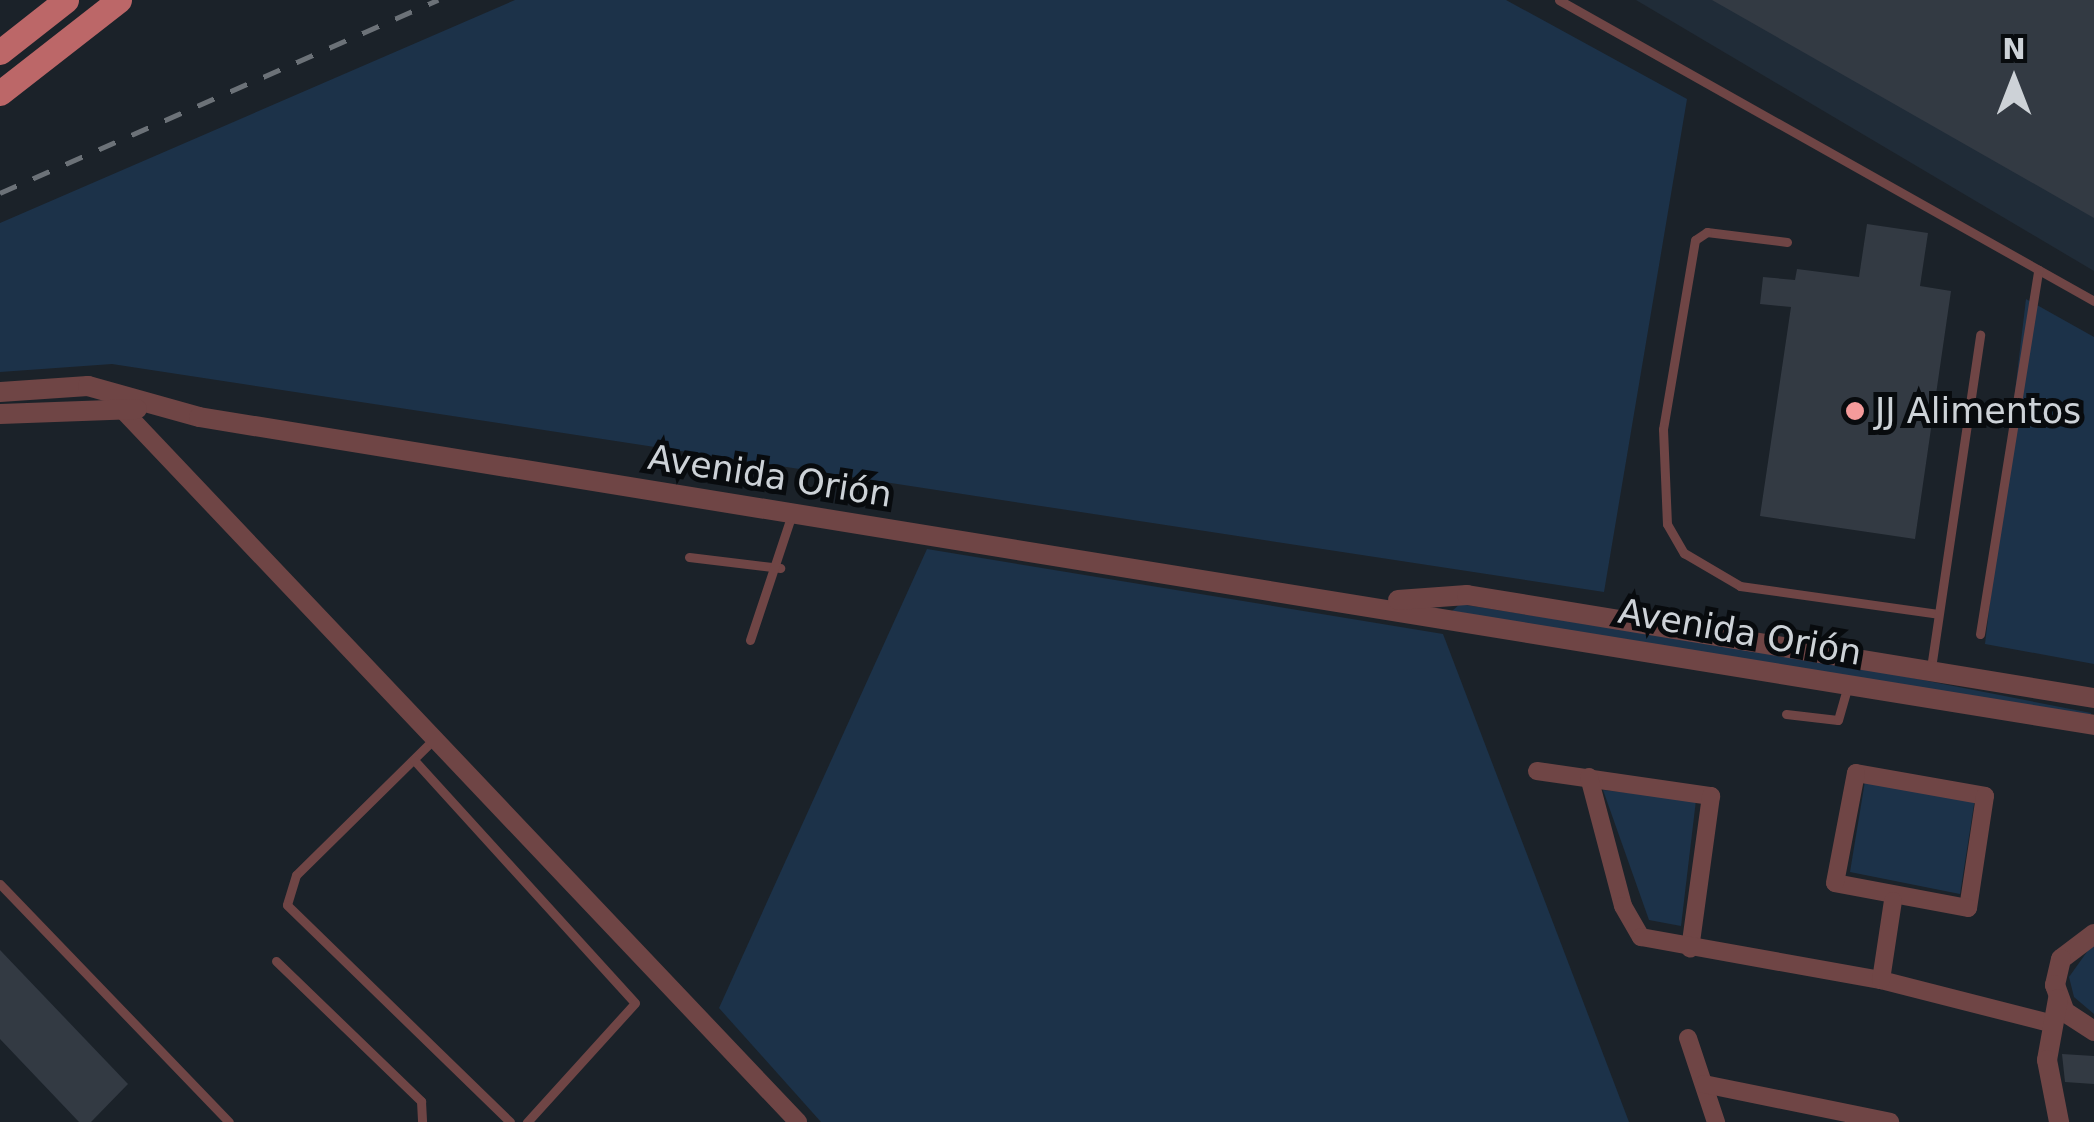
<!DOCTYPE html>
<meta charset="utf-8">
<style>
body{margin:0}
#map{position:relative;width:2094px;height:1122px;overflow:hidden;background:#1b2229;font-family:"DejaVu Sans",sans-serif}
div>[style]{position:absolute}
.built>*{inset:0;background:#202c38}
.green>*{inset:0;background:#1c3249}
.building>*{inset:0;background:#333a43}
.service>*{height:9px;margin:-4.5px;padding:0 4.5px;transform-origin:4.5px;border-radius:4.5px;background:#6f4545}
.minor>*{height:18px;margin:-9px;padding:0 9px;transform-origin:9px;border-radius:9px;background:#6f4545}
.tertiary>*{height:20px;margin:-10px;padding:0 10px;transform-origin:10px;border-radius:10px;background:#6f4545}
.primary>*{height:25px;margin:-12.5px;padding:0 12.5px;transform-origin:12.5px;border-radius:12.5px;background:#bc6768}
.rail>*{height:5px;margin-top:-2.5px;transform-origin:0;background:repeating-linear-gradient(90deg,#6c7278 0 18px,transparent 0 36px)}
.dots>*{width:28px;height:28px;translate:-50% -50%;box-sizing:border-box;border:5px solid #080b0e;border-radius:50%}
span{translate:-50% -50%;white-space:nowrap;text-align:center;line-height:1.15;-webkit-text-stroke:10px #080b0e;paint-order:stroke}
.poi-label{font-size:35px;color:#cdd2d7}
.left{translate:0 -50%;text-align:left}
.street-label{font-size:35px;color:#cdd2d7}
.north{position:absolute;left:1964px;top:30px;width:100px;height:100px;-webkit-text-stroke:8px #080b0e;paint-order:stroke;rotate:0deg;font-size:28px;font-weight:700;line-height:40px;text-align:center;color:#cdd2d7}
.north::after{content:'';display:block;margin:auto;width:35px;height:45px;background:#cdd2d7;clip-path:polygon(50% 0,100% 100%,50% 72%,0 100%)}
</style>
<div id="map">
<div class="built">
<div style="clip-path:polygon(1636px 0,2094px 0,2094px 271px)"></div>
</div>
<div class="green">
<div style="clip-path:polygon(515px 0,1506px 0,1687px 99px,1604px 592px,112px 364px,0 372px,0 223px)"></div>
<div style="clip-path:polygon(2026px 299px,2094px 337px,2094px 664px,1985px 644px)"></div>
<div style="clip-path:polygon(927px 549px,1443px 634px,1629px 1122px,821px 1122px,719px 1008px)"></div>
<div style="clip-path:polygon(1460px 604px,1846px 665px,2091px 713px,2090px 721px,1452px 611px)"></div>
<div style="clip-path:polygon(1865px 781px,1975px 798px,1960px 894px,1850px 872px)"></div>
<div style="clip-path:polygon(1603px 790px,1696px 800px,1681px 926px,1649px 920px)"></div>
<div style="clip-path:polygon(2094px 942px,2094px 1014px,2074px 997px,2069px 977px)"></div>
</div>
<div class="building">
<div style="clip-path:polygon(1712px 0,2094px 0,2094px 218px)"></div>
<div style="clip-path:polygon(1867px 224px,1928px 233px,1920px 286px,1951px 291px,1915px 539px,1760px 516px,1791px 307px,1760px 304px,1763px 277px,1795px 280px,1797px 269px,1859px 277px)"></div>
<div style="clip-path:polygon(0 950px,128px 1084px,91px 1122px,79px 1122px,0 1039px)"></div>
<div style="clip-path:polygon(2062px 1054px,2094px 1056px,2094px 1084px,2065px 1082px)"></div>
</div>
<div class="service">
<div style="left:1559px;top:0;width:614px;rotate:29.36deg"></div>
<div style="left:1787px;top:242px;width:81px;rotate:-172.9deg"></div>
<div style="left:1707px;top:232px;width:14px;rotate:146deg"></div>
<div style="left:1695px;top:240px;width:192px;rotate:99.6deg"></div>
<div style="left:1663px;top:429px;width:95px;rotate:87.6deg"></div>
<div style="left:1667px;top:524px;width:34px;rotate:60deg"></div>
<div style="left:1684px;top:553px;width:65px;rotate:30.5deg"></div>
<div style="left:1740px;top:586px;width:200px;rotate:8deg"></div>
<div style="left:689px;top:557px;width:92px;rotate:6.9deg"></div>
<div style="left:1980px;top:634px;width:369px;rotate:-80.9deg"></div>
<div style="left:750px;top:640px;width:133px;rotate:-71.6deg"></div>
<div style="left:1931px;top:668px;width:337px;rotate:-81.6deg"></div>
<div style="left:1786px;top:714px;width:52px;rotate:6.6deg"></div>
<div style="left:1838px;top:720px;width:35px;rotate:-74deg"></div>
<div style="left:433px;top:740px;width:192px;rotate:135.4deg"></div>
<div style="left:296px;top:875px;width:31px;rotate:107deg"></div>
<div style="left:287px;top:905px;width:311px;rotate:44.2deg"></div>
<div style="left:414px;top:760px;width:328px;rotate:47.7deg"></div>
<div style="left:635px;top:1003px;width:161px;rotate:132.2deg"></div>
<div style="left:0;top:884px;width:330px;rotate:46.1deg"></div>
<div style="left:276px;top:961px;width:202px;rotate:44deg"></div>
<div style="left:421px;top:1101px;width:21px;rotate:87deg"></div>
</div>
<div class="minor">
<div style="left:116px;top:403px;width:991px;rotate:46.51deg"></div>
<div style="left:1537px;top:771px;width:176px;rotate:8.2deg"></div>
<div style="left:1711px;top:796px;width:154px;rotate:97.8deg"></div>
<div style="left:1856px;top:773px;width:131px;rotate:10.1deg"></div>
<div style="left:1985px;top:796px;width:113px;rotate:98.6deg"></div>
<div style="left:1968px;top:908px;width:135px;rotate:-169.4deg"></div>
<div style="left:1835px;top:883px;width:112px;rotate:-79.2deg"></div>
<div style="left:1589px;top:777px;width:133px;rotate:75.2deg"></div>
<div style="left:1623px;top:906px;width:36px;rotate:60deg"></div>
<div style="left:1641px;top:937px;width:244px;rotate:10.2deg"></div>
<div style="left:1881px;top:980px;width:174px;rotate:14.3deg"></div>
<div style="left:1881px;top:980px;width:80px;rotate:-81.4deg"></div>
<div style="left:1688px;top:1038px;width:89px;rotate:71.6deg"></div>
<div style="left:1704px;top:1084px;width:190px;rotate:11.5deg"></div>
</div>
<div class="tertiary">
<div style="left:0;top:392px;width:88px;rotate:-3.9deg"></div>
<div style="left:88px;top:386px;width:115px;rotate:15.6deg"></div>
<div style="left:199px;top:417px;width:1920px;rotate:9.23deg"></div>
<div style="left:0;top:414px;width:137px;rotate:-2.1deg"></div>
<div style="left:1398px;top:600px;width:69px;rotate:-4.1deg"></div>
<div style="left:1467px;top:595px;width:635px;rotate:9.33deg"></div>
<div style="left:2094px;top:934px;width:41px;rotate:142.9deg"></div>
<div style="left:2061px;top:959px;width:27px;rotate:103deg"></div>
<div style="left:2055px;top:985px;width:29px;rotate:70deg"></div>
<div style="left:2065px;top:1012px;width:35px;rotate:33deg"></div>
<div style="left:2058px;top:999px;width:62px;rotate:100.2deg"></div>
<div style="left:2047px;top:1060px;width:63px;rotate:79deg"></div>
</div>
<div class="primary">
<div style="left:0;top:52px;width:84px;rotate:-38.2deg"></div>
<div style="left:0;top:93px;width:151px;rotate:-38deg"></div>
</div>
<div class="rail">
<div style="left:0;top:193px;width:479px;rotate:-23.8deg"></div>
</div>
<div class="dots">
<div style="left:1855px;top:411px;background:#f59b9b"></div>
</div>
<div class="poi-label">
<span class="left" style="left:1875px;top:411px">JJ Alimentos</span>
</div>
<div class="street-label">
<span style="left:770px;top:476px;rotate:9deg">Avenida Orión</span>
<span style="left:1740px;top:632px;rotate:10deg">Avenida Orión</span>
</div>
<div class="north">N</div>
</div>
